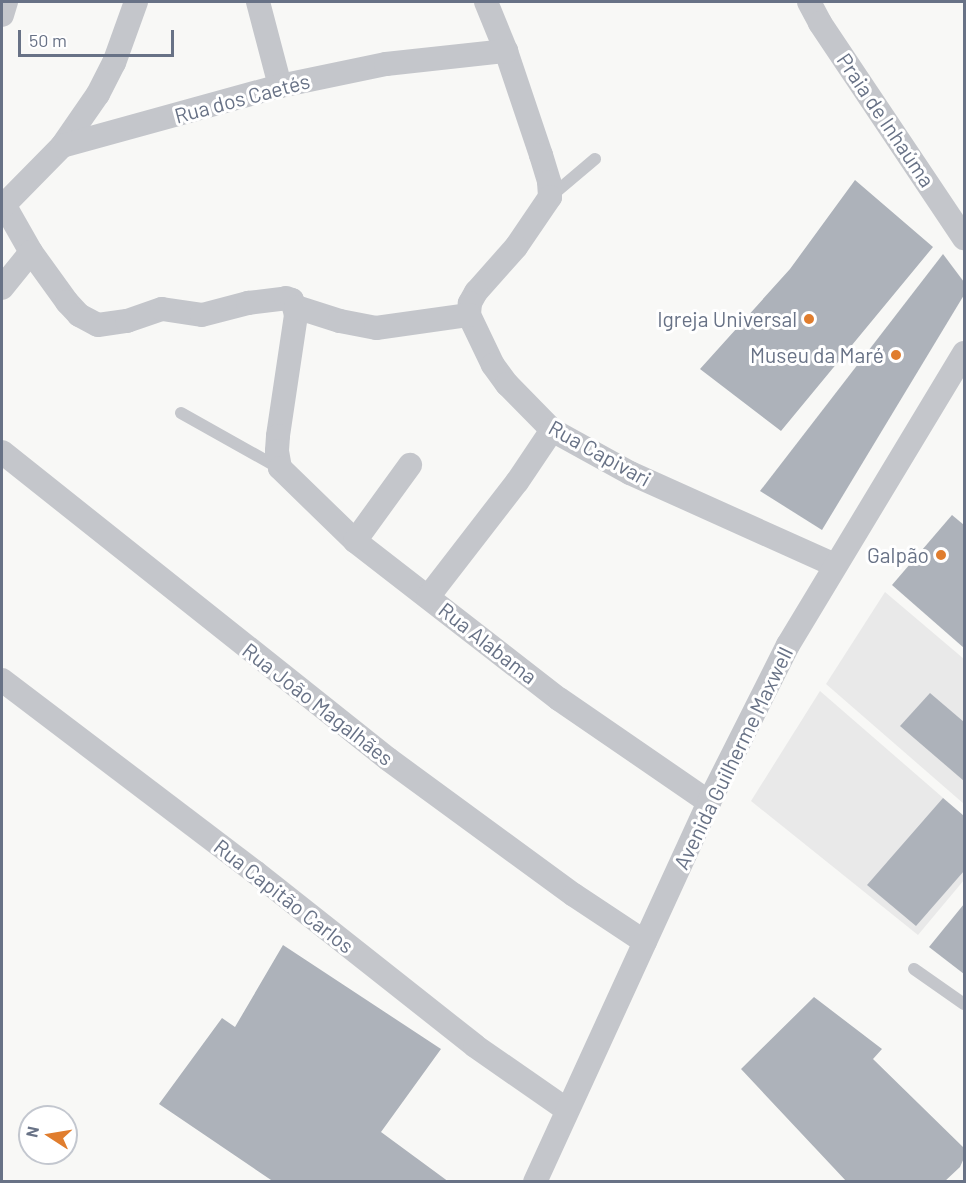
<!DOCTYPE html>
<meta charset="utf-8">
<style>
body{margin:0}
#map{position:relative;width:966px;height:1183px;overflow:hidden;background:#f8f8f6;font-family:Barlow,sans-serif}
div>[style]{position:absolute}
.built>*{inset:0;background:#e9e9e9}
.building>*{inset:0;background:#adb2ba}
.service>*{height:12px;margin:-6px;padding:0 6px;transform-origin:6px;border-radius:6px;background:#c4c6cb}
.minor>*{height:24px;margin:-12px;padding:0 12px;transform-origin:12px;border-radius:12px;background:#c4c6cb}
.dots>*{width:16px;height:16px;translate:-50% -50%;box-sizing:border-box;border:3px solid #fff;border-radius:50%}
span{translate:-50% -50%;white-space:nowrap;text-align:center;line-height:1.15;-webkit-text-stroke:6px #fff;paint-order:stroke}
.street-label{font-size:21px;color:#687286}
.poi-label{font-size:21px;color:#687286}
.right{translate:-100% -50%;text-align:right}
.frame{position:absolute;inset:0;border:3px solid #687286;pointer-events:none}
.north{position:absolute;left:18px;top:1105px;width:60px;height:60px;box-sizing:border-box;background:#fff;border:2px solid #c3c7cf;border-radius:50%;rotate:282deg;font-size:16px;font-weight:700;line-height:24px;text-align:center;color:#687286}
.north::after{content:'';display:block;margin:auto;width:21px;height:27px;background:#e07d2e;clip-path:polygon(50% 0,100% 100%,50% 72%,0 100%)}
.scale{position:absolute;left:18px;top:30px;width:156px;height:27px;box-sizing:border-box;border:3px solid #687286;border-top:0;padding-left:8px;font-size:18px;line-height:21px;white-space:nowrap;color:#687286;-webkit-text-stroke:4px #fff;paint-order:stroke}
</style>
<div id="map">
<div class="built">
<div style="clip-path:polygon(885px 592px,964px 659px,964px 804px,826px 684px)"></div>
<div style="clip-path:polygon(820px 691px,964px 816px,964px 880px,918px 935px,751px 801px)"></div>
</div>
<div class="building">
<div style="clip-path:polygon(855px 180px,933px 247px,781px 431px,700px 369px,790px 269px)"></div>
<div style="clip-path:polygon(943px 254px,964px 282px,964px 295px,822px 530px,760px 491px)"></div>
<div style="clip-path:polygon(952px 515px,964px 525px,964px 648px,892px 585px)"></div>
<div style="clip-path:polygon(930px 693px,964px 722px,964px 781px,900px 726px)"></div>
<div style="clip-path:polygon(943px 798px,964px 816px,964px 871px,916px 926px,867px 885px)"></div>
<div style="clip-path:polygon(964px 904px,964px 974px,929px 947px)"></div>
<div style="clip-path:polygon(283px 945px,441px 1049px,381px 1132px,449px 1182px,274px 1182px,159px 1104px,222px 1018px,235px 1027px)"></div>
<div style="clip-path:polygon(814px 997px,882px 1049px,873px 1059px,964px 1148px,964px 1158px,960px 1167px,944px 1182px,847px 1182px,741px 1069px)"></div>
</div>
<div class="service">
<div style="left:550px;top:197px;width:59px;rotate:-40.2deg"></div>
<div style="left:181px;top:413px;width:112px;rotate:29.3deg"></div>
<div style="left:914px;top:969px;width:61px;rotate:35deg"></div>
</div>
<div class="minor">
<div style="left:258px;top:2px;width:87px;rotate:75.3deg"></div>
<div style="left:486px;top:2px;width:53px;rotate:67.8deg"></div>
<div style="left:506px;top:51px;width:110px;rotate:71.4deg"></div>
<div style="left:541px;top:155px;width:28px;rotate:73deg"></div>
<div style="left:549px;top:182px;width:15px;rotate:86deg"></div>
<div style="left:550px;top:197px;width:60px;rotate:124.2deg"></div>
<div style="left:516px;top:247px;width:60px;rotate:131.6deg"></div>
<div style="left:476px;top:292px;width:13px;rotate:119deg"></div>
<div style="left:470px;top:303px;width:12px;rotate:95deg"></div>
<div style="left:469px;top:315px;width:55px;rotate:64.4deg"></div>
<div style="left:493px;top:365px;width:24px;rotate:54deg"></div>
<div style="left:507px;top:384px;width:64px;rotate:45.6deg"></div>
<div style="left:552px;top:430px;width:89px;rotate:28.9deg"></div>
<div style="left:630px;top:473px;width:225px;rotate:24.2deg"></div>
<div style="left:809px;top:2px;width:24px;rotate:62deg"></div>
<div style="left:820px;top:23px;width:259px;rotate:56.2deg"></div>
<div style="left:2px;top:15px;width:14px;rotate:-73deg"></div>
<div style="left:62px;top:146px;width:63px;rotate:-55.3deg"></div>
<div style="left:98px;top:94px;width:35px;rotate:-63deg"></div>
<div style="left:114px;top:63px;width:65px;rotate:-70.2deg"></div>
<div style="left:2px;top:201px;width:59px;rotate:60.4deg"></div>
<div style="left:31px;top:252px;width:46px;rotate:128.9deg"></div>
<div style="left:4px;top:205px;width:83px;rotate:-45.5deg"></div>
<div style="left:62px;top:146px;width:226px;rotate:-15.4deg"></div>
<div style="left:280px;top:86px;width:108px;rotate:-11.7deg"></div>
<div style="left:386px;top:64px;width:121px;rotate:-6.2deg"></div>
<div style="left:31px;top:252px;width:62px;rotate:54.2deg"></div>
<div style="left:67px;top:302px;width:18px;rotate:47deg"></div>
<div style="left:79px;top:315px;width:21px;rotate:28deg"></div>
<div style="left:98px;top:325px;width:29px;rotate:-8deg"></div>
<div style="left:127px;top:321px;width:37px;rotate:-19deg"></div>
<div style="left:162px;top:309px;width:40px;rotate:8.5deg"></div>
<div style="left:202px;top:315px;width:48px;rotate:-14.6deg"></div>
<div style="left:248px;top:303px;width:38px;rotate:-7deg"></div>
<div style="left:286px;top:298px;width:6px;rotate:18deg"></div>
<div style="left:292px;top:300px;width:16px;rotate:75deg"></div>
<div style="left:296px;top:315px;width:122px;rotate:98.5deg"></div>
<div style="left:278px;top:436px;width:15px;rotate:94deg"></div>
<div style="left:277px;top:451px;width:17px;rotate:80deg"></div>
<div style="left:280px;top:468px;width:105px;rotate:44.2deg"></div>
<div style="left:355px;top:541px;width:258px;rotate:37.8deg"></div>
<div style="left:559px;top:699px;width:182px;rotate:34.5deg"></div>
<div style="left:296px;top:307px;width:46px;rotate:17.7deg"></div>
<div style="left:340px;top:321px;width:37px;rotate:11deg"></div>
<div style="left:376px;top:328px;width:94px;rotate:-8deg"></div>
<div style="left:2px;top:452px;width:493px;rotate:38.5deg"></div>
<div style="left:388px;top:759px;width:230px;rotate:36.2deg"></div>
<div style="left:574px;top:895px;width:85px;rotate:33.5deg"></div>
<div style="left:355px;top:541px;width:94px;rotate:-54.1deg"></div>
<div style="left:428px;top:597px;width:145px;rotate:-52.3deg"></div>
<div style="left:517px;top:482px;width:63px;rotate:-56.1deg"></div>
<div style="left:2px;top:680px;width:318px;rotate:37.2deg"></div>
<div style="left:255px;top:872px;width:280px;rotate:38.3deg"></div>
<div style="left:475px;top:1046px;width:112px;rotate:34.8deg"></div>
<div style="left:535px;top:1182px;width:418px;rotate:-65.4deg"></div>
<div style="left:709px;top:802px;width:176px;rotate:-63.3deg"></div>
<div style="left:788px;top:645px;width:341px;rotate:-58.9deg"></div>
</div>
<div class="dots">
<div style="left:809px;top:319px;background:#e07d2e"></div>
<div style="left:896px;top:355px;background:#e07d2e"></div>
<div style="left:941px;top:555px;background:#e07d2e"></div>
</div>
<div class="street-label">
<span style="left:242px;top:98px;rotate:-15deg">Rua dos Caetés</span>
<span style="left:886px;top:120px;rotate:56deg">Praia de Inhaúma</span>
<span style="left:600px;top:453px;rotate:29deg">Rua Capivari</span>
<span style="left:488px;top:643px;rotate:38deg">Rua Alabama</span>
<span style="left:318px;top:704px;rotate:38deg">Rua João Magalhães</span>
<span style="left:733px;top:758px;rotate:-64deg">Avenida Guilherme Maxwell</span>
<span style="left:284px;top:896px;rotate:38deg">Rua Capitão Carlos</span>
</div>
<div class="poi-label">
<span class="right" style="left:797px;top:319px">Igreja Universal</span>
<span class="right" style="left:884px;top:355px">Museu da Maré</span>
<span class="right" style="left:929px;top:555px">Galpão</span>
</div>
<div class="frame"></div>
<div class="north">N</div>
<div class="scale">50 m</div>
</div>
